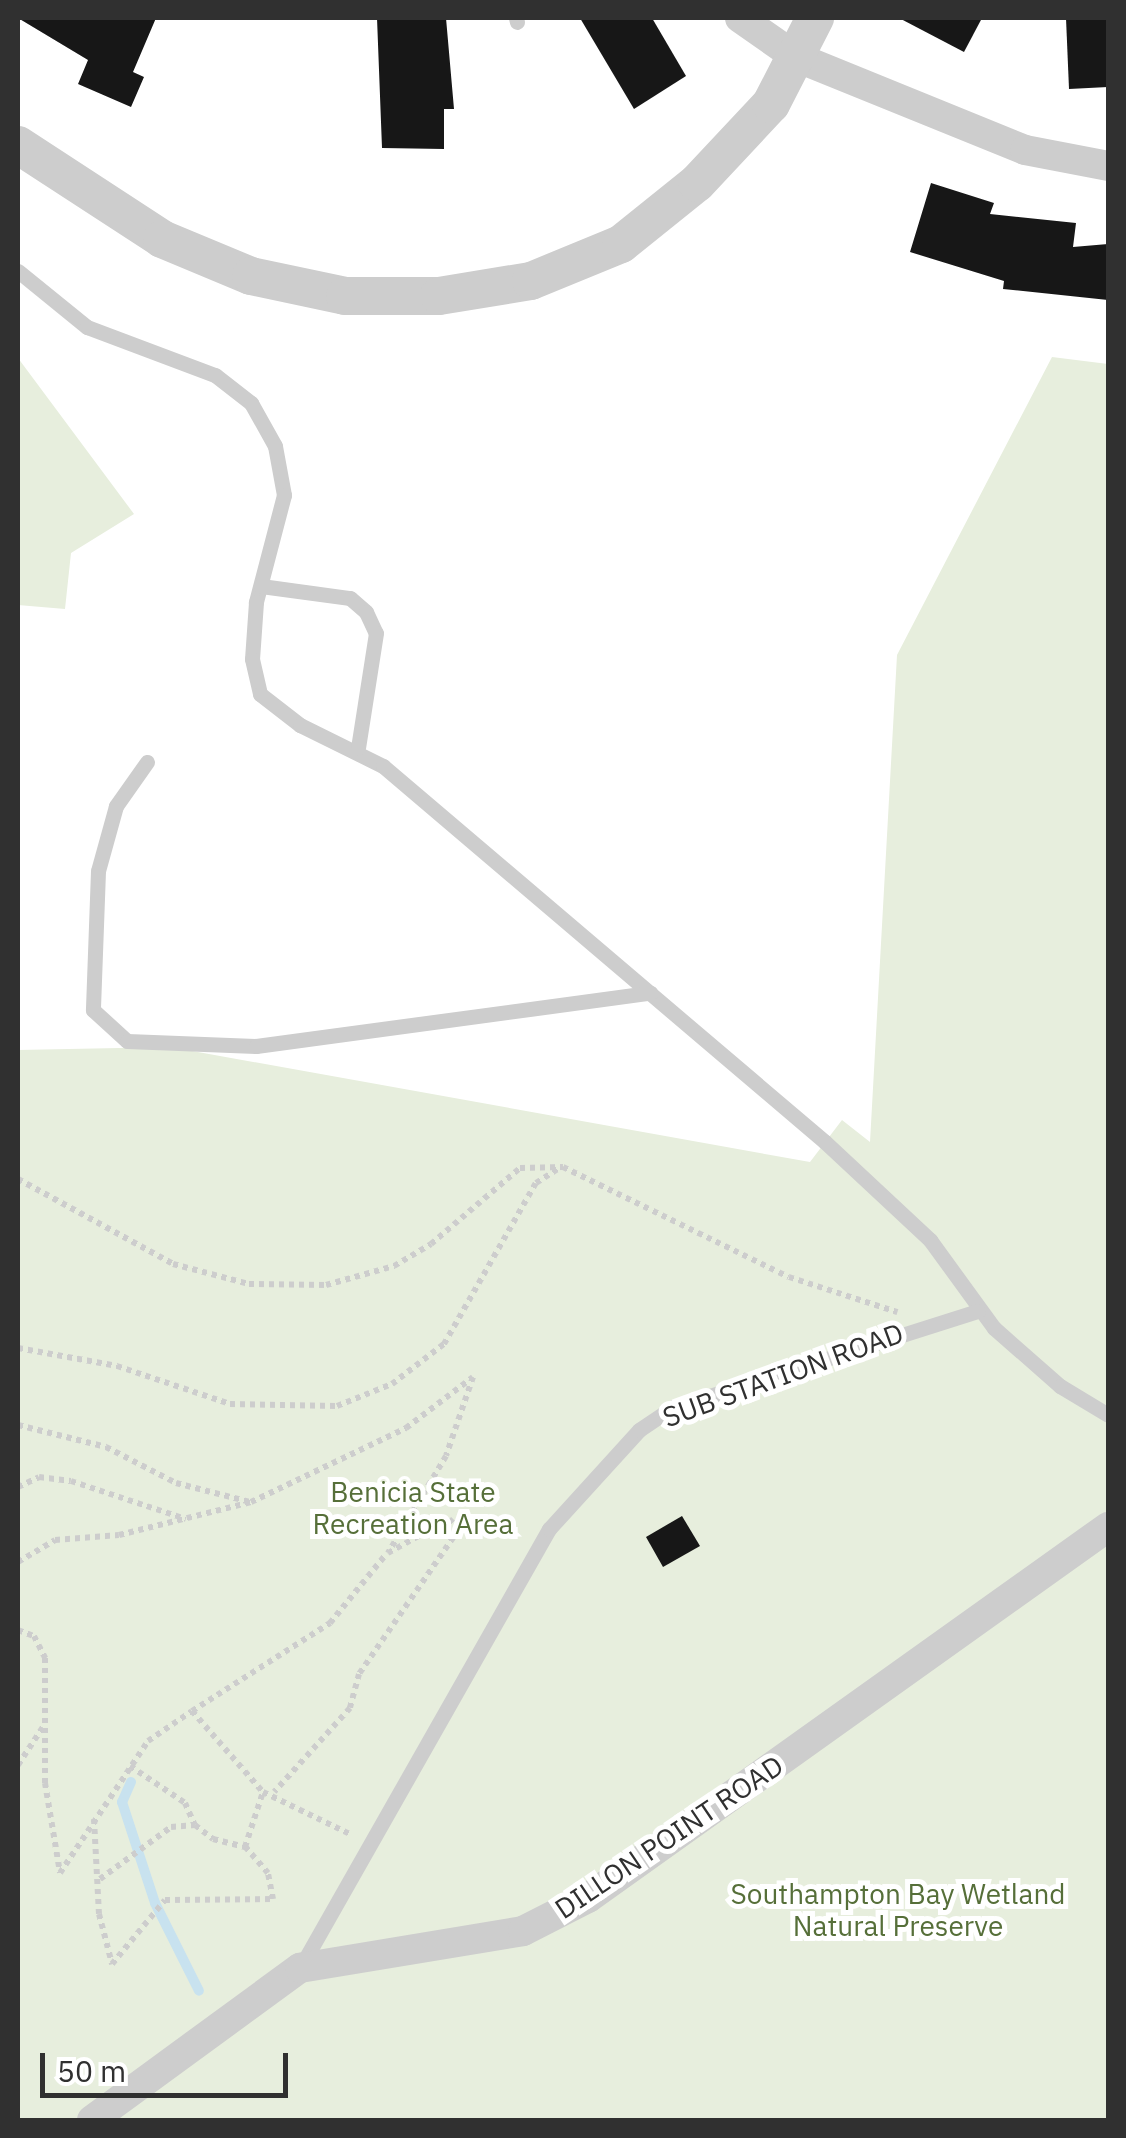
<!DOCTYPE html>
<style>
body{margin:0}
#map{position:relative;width:1126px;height:2138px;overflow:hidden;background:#fff;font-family:"IBM Plex Sans",sans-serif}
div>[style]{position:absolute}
.green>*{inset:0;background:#e7eedd}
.stream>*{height:10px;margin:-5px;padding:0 5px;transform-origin:5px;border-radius:5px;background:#c8e2ef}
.building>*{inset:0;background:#171717}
.path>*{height:6px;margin-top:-3px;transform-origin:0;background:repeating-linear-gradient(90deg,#cdcdcd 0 5px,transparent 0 10px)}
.service>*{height:15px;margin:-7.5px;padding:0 7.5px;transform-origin:7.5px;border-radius:7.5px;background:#cdcdcd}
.minor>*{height:30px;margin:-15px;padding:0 15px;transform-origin:15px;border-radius:15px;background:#cdcdcd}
.tertiary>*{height:38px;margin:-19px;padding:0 19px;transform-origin:19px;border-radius:19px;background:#cdcdcd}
span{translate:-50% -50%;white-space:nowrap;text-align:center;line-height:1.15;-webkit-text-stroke:10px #fff;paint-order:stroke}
.street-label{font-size:28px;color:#303030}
.park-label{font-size:28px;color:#566f39}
.frame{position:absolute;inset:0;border:20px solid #303030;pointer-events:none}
.scale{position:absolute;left:40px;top:2053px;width:248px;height:45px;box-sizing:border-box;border:5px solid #303030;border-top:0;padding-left:12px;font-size:30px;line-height:35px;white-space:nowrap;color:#303030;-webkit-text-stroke:8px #fff;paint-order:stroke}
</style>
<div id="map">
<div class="green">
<div style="clip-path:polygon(1052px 357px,1108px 364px,1108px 2120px,18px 2120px,18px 1050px,170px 1047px,810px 1162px,842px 1120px,870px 1142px,897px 655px)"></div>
<div style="clip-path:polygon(18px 358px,134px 514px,71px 553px,65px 609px,18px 605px)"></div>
</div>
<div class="stream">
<div style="left:131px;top:1782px;width:22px;rotate:114deg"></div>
<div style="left:122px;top:1802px;width:106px;rotate:71.9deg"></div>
<div style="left:155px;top:1903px;width:98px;rotate:63.4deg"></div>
</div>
<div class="building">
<div style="clip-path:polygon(18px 18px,156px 18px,133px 72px,144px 77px,131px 107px,78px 84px,88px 60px)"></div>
<div style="clip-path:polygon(377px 18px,446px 18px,454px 109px,444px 109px,444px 149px,382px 148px)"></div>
<div style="clip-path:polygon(580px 18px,652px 18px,686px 76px,634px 109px)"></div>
<div style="clip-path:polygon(899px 18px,982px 18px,964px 52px)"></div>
<div style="clip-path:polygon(1066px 18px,1108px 18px,1108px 87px,1069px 89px)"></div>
<div style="clip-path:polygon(931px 183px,994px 203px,990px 214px,1076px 223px,1073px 247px,1108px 244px,1108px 300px,1003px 289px,1004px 281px,910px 252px)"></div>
<div style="clip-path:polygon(682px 1516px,700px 1546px,663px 1567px,646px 1537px)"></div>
</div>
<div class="path">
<div style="left:18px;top:1179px;width:177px;rotate:28.7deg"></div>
<div style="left:173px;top:1264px;width:79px;rotate:14.7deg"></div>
<div style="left:249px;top:1284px;width:77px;rotate:0.7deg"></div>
<div style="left:326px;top:1285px;width:71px;rotate:-15.6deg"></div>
<div style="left:394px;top:1266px;width:43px;rotate:-30.7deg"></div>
<div style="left:431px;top:1244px;width:117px;rotate:-40.5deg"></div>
<div style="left:520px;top:1168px;width:43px;rotate:-1.3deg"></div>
<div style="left:563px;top:1167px;width:251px;rotate:26deg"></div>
<div style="left:789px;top:1277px;width:114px;rotate:18deg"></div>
<div style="left:18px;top:1348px;width:101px;rotate:10.3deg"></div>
<div style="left:117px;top:1366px;width:119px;rotate:18.6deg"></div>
<div style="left:230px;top:1404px;width:107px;rotate:1.1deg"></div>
<div style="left:337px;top:1406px;width:59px;rotate:-21.8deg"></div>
<div style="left:392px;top:1384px;width:66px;rotate:-37.6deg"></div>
<div style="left:444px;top:1344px;width:185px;rotate:-60.3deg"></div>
<div style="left:536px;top:1183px;width:30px;rotate:-33deg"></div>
<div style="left:18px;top:1425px;width:91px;rotate:14deg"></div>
<div style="left:106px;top:1447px;width:79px;rotate:27.2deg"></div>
<div style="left:176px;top:1483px;width:76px;rotate:14.4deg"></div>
<div style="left:18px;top:1487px;width:23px;rotate:-25deg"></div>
<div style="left:39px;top:1477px;width:32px;rotate:7deg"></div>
<div style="left:71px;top:1481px;width:121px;rotate:18.3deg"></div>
<div style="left:18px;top:1562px;width:43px;rotate:-30.7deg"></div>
<div style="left:55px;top:1540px;width:64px;rotate:-4.5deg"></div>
<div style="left:119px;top:1535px;width:136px;rotate:-14deg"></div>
<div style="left:251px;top:1502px;width:172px;rotate:-25.5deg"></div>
<div style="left:406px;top:1428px;width:84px;rotate:-37.3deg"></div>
<div style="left:473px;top:1377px;width:83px;rotate:108.9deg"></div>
<div style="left:446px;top:1456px;width:113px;rotate:120.9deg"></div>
<div style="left:388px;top:1553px;width:70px;rotate:-29.1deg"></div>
<div style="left:449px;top:1519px;width:14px;rotate:45deg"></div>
<div style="left:459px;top:1529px;width:176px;rotate:124.6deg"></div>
<div style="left:359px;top:1674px;width:35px;rotate:105deg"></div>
<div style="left:350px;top:1708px;width:113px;rotate:132.1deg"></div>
<div style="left:18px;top:1630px;width:17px;rotate:21deg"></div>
<div style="left:34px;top:1636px;width:25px;rotate:63deg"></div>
<div style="left:45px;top:1658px;width:125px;rotate:90deg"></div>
<div style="left:45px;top:1783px;width:91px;rotate:80.5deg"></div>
<div style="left:60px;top:1873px;width:159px;rotate:-56.3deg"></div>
<div style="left:148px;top:1741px;width:53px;rotate:-34.3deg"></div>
<div style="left:192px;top:1711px;width:108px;rotate:48.8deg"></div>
<div style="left:263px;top:1792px;width:99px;rotate:25.8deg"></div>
<div style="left:192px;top:1711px;width:164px;rotate:-32.5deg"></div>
<div style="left:330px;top:1623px;width:90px;rotate:-50.8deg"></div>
<div style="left:18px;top:1765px;width:45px;rotate:-56.7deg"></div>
<div style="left:130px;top:1766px;width:66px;rotate:33.9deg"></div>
<div style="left:185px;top:1803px;width:24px;rotate:66deg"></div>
<div style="left:94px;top:1819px;width:95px;rotate:87deg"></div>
<div style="left:99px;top:1914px;width:52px;rotate:75.4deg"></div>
<div style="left:112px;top:1964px;width:83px;rotate:-50.4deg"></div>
<div style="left:165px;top:1900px;width:108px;rotate:-0.5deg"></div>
<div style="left:273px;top:1899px;width:26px;rotate:-101deg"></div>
<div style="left:268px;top:1873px;width:35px;rotate:-131deg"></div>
<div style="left:100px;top:1879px;width:88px;rotate:-36.2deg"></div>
<div style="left:171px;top:1827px;width:24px;rotate:-5deg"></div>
<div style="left:195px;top:1825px;width:23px;rotate:38deg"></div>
<div style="left:213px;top:1839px;width:33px;rotate:14deg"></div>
<div style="left:245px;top:1847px;width:58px;rotate:-71.9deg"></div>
</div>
<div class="service">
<div style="left:516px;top:18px;width:4px;rotate:76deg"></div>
<div style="left:18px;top:271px;width:89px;rotate:39.1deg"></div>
<div style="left:87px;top:327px;width:137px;rotate:20.6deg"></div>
<div style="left:215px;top:375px;width:46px;rotate:37.9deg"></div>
<div style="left:251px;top:403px;width:49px;rotate:60.8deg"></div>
<div style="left:275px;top:446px;width:50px;rotate:79.6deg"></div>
<div style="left:284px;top:495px;width:111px;rotate:104.7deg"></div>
<div style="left:256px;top:602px;width:57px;rotate:94deg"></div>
<div style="left:252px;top:659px;width:36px;rotate:77deg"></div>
<div style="left:260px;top:694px;width:51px;rotate:37.8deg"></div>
<div style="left:300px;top:725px;width:93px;rotate:26.3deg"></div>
<div style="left:383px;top:766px;width:580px;rotate:40.39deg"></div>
<div style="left:825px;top:1142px;width:144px;rotate:43deg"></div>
<div style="left:930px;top:1240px;width:109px;rotate:54deg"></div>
<div style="left:994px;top:1328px;width:88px;rotate:41.3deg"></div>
<div style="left:1060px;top:1386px;width:56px;rotate:31.1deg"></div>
<div style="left:261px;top:586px;width:90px;rotate:7.7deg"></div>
<div style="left:350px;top:598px;width:21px;rotate:41deg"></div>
<div style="left:366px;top:612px;width:23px;rotate:65deg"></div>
<div style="left:376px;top:633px;width:116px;rotate:98.9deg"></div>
<div style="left:147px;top:762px;width:54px;rotate:125.2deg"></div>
<div style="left:116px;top:806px;width:67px;rotate:105.5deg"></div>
<div style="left:98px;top:871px;width:139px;rotate:92.1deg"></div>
<div style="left:93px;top:1010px;width:46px;rotate:42.4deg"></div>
<div style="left:127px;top:1041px;width:129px;rotate:2.2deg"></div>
<div style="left:256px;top:1046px;width:398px;rotate:-7.7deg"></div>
<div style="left:300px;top:1968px;width:505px;rotate:-60.44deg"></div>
<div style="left:549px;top:1529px;width:134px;rotate:-47.7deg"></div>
<div style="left:639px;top:1430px;width:40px;rotate:-34deg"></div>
<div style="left:672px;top:1408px;width:321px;rotate:-17.6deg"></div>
</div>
<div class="minor">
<div style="left:740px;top:18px;width:68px;rotate:34.9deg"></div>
<div style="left:796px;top:57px;width:247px;rotate:22.1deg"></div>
<div style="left:1025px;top:150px;width:85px;rotate:10.9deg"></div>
<div style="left:92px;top:2120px;width:258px;rotate:-36.2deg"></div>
<div style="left:300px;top:1968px;width:226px;rotate:-9.4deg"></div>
<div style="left:523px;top:1931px;width:73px;rotate:-26.9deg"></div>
<div style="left:588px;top:1898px;width:639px;rotate:-35.51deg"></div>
</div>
<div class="tertiary">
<div style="left:18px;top:145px;width:172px;rotate:33.1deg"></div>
<div style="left:162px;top:239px;width:96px;rotate:22.6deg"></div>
<div style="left:251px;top:276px;width:96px;rotate:12deg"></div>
<div style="left:345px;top:296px;width:94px"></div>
<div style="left:439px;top:296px;width:93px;rotate:-9.3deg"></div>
<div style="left:531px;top:281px;width:97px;rotate:-22.3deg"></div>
<div style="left:621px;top:244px;width:97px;rotate:-38.8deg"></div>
<div style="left:697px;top:183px;width:108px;rotate:-46.9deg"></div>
<div style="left:771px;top:104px;width:97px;rotate:-62.9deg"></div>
</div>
<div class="street-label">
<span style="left:783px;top:1375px;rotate:-20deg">SUB STATION ROAD</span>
<span style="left:669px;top:1837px;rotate:-34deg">DILLON POINT ROAD</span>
</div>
<div class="park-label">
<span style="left:413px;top:1508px">Benicia State<br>Recreation Area</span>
<span style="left:898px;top:1910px">Southampton Bay Wetland<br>Natural Preserve</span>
</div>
<div class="frame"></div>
<div class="scale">50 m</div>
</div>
